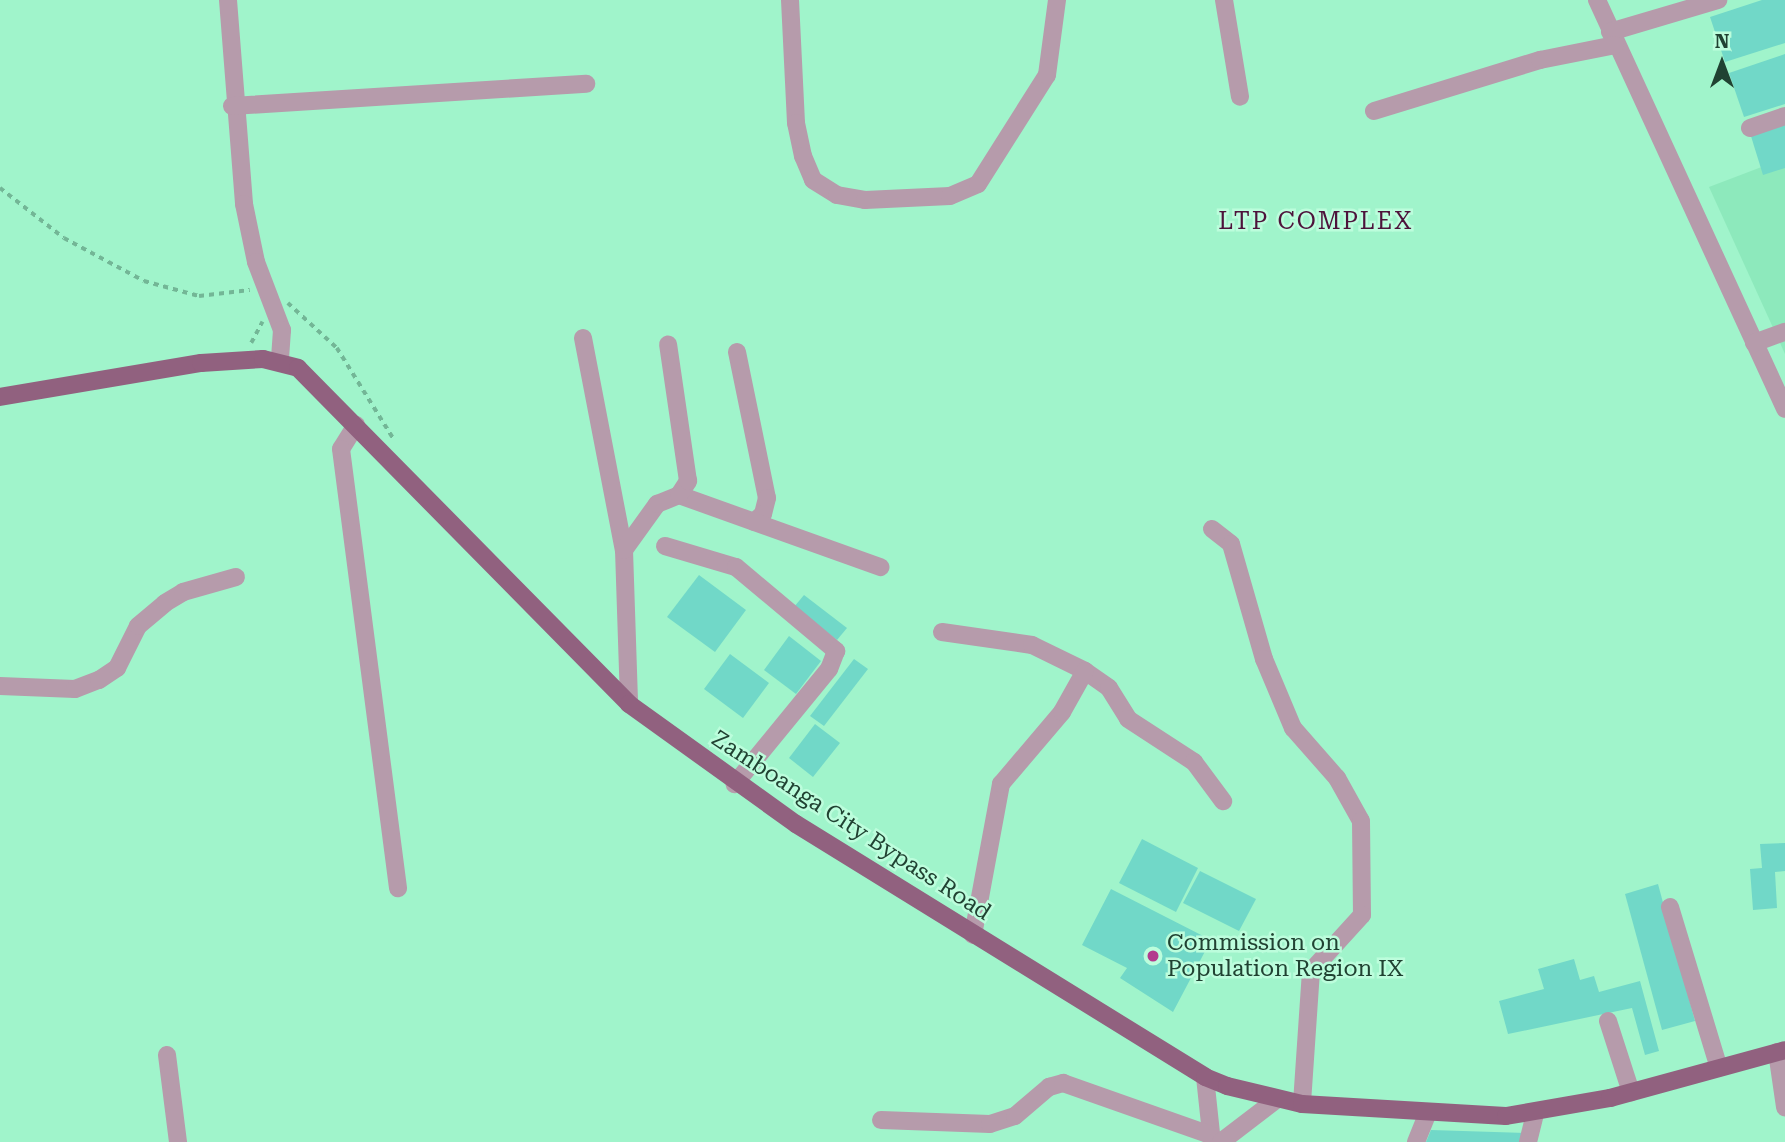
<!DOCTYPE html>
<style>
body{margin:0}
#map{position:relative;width:1785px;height:1142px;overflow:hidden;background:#a0f4cb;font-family:"Roboto Serif",serif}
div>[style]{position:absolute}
.built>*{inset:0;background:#8de9bc}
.building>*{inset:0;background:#71d8c8}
.path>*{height:3.5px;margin-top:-1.75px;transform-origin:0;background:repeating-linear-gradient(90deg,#73b696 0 5px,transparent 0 10px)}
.minor>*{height:18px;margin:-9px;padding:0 9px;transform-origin:9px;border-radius:9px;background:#b69bab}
.major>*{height:18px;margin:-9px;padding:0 9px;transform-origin:9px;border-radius:9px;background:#91617f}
.dots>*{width:19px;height:19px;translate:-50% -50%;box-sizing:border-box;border:4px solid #bcfddc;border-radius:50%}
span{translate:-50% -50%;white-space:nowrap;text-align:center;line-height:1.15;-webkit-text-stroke:5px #bcfddc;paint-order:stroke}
.street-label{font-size:23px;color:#204232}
.poi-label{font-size:23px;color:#204232}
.left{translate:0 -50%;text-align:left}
.neighbourhood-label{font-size:24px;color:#4d133b;letter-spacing:2px}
.north{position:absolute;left:1687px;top:28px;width:70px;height:70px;-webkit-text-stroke:5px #bcfddc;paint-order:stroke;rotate:0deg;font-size:19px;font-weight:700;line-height:28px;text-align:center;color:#204232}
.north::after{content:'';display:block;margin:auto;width:24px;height:32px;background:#204232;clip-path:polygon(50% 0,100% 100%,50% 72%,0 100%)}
</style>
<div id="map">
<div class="built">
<div style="clip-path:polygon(1785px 158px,1785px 354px,1709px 187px)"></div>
</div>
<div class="building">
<div style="clip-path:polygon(1762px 0,1785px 0,1785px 43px,1725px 62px,1710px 17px)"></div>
<div style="clip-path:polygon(1785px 54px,1785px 104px,1744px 117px,1729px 73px)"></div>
<div style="clip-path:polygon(1785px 121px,1785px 168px,1763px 175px,1750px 133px)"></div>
<div style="clip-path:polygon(699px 575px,746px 610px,715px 652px,667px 617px)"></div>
<div style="clip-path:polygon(804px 595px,847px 628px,837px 640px,794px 607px)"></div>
<div style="clip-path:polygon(789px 636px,821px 661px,796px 694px,764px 670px)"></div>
<div style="clip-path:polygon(730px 654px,769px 683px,743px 718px,704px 689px)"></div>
<div style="clip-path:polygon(854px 659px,868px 669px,824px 726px,810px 716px)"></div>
<div style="clip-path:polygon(815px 724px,840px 743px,813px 777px,789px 758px)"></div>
<div style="clip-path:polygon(1142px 839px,1198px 868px,1176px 912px,1119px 883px)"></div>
<div style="clip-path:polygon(1785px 843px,1785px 871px,1775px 872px,1777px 908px,1753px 910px,1750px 869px,1762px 868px,1760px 844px)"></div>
<div style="clip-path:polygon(1200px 871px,1256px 899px,1239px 931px,1183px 903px)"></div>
<div style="clip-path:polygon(1658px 884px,1695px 1021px,1662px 1030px,1625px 894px)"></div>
<div style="clip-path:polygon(1111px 889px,1211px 940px,1173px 1012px,1120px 978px,1127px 968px,1082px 945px)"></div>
<div style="clip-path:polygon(1574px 959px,1580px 980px,1594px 976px,1599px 992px,1640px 981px,1659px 1051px,1645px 1055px,1632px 1008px,1508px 1034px,1499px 1001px,1544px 989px,1538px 969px)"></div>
<div style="clip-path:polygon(1431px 1130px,1526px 1133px,1523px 1142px,1426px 1142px)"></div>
</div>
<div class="path">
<div style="left:0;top:188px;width:81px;rotate:38deg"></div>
<div style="left:64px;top:238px;width:91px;rotate:28.3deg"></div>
<div style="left:144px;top:281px;width:57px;rotate:15.3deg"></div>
<div style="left:199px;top:296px;width:51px;rotate:-6.7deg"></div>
<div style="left:288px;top:303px;width:67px;rotate:42.6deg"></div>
<div style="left:337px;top:348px;width:106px;rotate:58.1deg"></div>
<div style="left:251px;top:343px;width:24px;rotate:-62deg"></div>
</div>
<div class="minor">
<div style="left:228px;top:0;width:205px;rotate:85.5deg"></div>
<div style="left:244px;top:204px;width:59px;rotate:78.3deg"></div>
<div style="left:256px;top:262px;width:73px;rotate:69.1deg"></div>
<div style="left:282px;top:330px;width:31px;rotate:94deg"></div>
<div style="left:790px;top:0;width:123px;rotate:87.2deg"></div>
<div style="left:796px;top:123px;width:34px;rotate:78deg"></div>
<div style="left:803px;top:156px;width:26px;rotate:67deg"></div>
<div style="left:813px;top:180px;width:28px;rotate:32deg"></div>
<div style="left:837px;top:195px;width:28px;rotate:10deg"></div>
<div style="left:865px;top:200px;width:85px;rotate:-2.7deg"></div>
<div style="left:950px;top:196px;width:30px;rotate:-23deg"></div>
<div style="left:978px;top:184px;width:129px;rotate:-57.7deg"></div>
<div style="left:1047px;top:75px;width:76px;rotate:-82.4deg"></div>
<div style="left:1224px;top:0;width:98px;rotate:80.6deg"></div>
<div style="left:1597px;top:0;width:450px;rotate:65.3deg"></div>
<div style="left:1610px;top:32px;width:113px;rotate:-16.5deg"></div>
<div style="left:232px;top:106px;width:355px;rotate:-3.6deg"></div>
<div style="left:1374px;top:111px;width:174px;rotate:-17.1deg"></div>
<div style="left:1540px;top:60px;width:76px;rotate:-11.3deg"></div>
<div style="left:1750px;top:128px;width:37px;rotate:-19deg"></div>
<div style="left:583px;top:338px;width:216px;rotate:79.1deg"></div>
<div style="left:624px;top:550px;width:154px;rotate:88.1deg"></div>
<div style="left:1754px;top:343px;width:33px;rotate:-20deg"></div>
<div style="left:737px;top:352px;width:149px;rotate:78.4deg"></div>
<div style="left:767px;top:498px;width:16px;rotate:104deg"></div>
<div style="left:763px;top:514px;width:12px;rotate:138deg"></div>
<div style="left:356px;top:425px;width:28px;rotate:122deg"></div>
<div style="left:341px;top:449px;width:443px;rotate:82.6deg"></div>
<div style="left:679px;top:495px;width:214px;rotate:19.7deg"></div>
<div style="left:1212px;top:529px;width:24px;rotate:38deg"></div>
<div style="left:1231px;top:544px;width:120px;rotate:74deg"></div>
<div style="left:1264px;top:659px;width:75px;rotate:67.2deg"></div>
<div style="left:1293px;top:728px;width:67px;rotate:48.7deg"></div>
<div style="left:1337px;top:778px;width:49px;rotate:60.8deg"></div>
<div style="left:1361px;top:821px;width:94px;rotate:89.4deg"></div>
<div style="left:1362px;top:915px;width:76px;rotate:132.3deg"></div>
<div style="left:1311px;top:971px;width:133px;rotate:93.9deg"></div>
<div style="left:665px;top:546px;width:74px;rotate:16.5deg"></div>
<div style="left:736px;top:567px;width:131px;rotate:40deg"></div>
<div style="left:836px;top:651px;width:19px;rotate:111deg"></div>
<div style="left:829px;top:669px;width:149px;rotate:129.3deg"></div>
<div style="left:624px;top:550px;width:57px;rotate:-54.3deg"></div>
<div style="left:657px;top:504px;width:24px;rotate:-22deg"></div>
<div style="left:679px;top:495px;width:17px;rotate:-57deg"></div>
<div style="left:688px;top:481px;width:138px;rotate:-98.3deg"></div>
<div style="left:942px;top:632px;width:91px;rotate:8.2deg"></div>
<div style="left:1032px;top:645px;width:59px;rotate:26.1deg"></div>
<div style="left:1085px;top:671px;width:29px;rotate:35deg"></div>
<div style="left:1109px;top:688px;width:36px;rotate:58deg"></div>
<div style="left:1128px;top:719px;width:79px;rotate:33.1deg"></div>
<div style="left:1194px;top:762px;width:49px;rotate:53.4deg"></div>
<div style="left:0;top:686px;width:75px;rotate:2.3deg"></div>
<div style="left:75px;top:689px;width:26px;rotate:-21deg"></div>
<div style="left:99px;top:680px;width:22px;rotate:-34deg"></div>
<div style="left:117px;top:668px;width:47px;rotate:-63.4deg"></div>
<div style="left:138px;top:626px;width:35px;rotate:-40deg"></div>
<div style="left:165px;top:603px;width:21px;rotate:-31deg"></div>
<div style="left:183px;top:592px;width:55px;rotate:-15.8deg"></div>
<div style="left:1670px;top:907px;width:168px;rotate:73.1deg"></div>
<div style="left:973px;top:935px;width:154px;rotate:-79.5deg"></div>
<div style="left:1001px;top:784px;width:94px;rotate:-49.7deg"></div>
<div style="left:1062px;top:712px;width:47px;rotate:-60.7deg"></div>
<div style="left:1608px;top:1021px;width:75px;rotate:72.1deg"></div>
<div style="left:1777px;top:1052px;width:56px;rotate:81.7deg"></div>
<div style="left:167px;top:1055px;width:88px;rotate:82.8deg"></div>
<div style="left:1205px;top:1077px;width:65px;rotate:83.9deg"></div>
<div style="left:881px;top:1120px;width:109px;rotate:2.1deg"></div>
<div style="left:990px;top:1124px;width:26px;rotate:-18deg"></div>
<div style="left:1015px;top:1116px;width:45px;rotate:-40.5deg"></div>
<div style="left:1049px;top:1087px;width:15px;rotate:-16deg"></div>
<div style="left:1063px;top:1083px;width:157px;rotate:19.4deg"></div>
<div style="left:1221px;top:1142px;width:71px;rotate:-37.5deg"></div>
<div style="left:1416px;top:1142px;width:29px;rotate:-68deg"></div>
<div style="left:1528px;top:1142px;width:29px;rotate:-76deg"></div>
</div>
<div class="major">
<div style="left:0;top:397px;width:204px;rotate:-9.6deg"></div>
<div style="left:201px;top:363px;width:62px;rotate:-3.7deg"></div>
<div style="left:263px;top:359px;width:36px;rotate:14deg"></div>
<div style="left:298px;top:368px;width:472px;rotate:45.4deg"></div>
<div style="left:629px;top:704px;width:206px;rotate:35.7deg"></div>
<div style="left:796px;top:824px;width:481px;rotate:31.7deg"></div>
<div style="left:1205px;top:1077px;width:24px;rotate:22deg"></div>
<div style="left:1227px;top:1086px;width:77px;rotate:13.5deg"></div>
<div style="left:1302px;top:1104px;width:204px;rotate:3.4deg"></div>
<div style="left:1506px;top:1116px;width:106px;rotate:-9.8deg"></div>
<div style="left:1610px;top:1098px;width:181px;rotate:-15.3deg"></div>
</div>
<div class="dots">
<div style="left:1153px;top:956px;background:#b33a8e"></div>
</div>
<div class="street-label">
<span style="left:851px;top:826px;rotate:33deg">Zamboanga City Bypass Road</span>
</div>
<div class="poi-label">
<span class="left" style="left:1167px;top:956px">Commission on<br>Population Region IX</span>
</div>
<div class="neighbourhood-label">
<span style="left:1316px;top:222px">LTP COMPLEX</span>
</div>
<div class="north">N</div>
</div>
